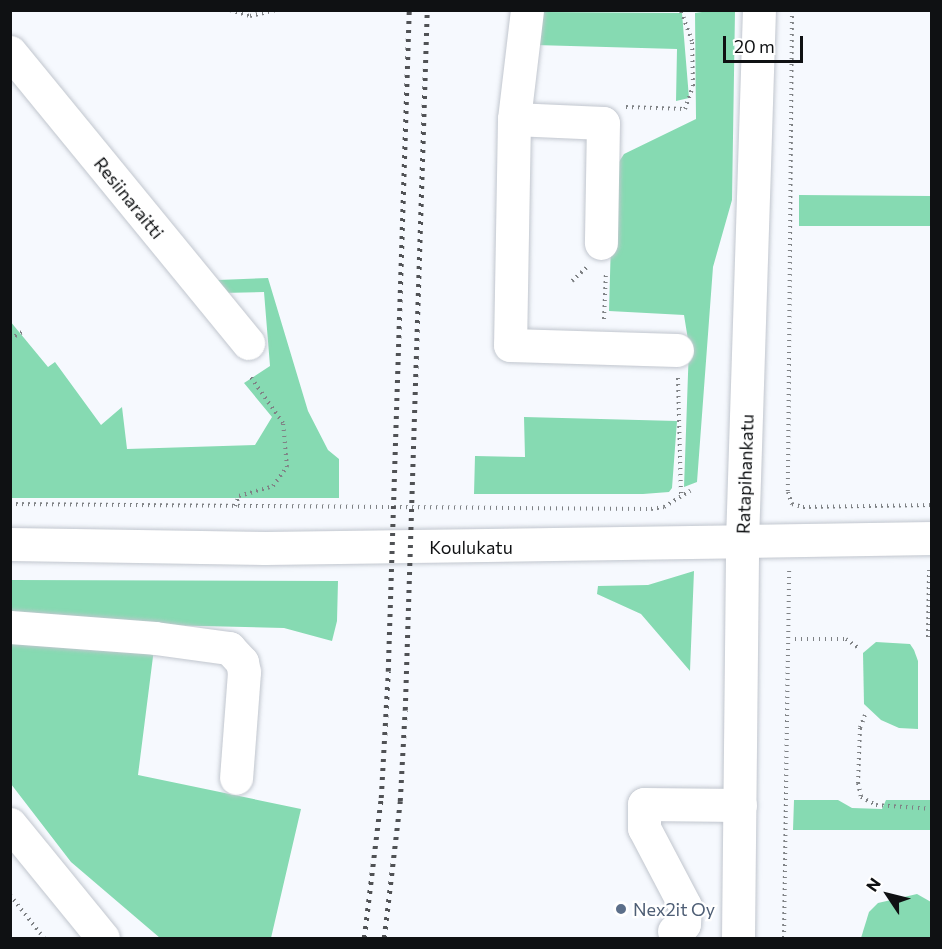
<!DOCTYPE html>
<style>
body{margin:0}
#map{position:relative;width:942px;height:949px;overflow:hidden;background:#f6f9fe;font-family:Commissioner,sans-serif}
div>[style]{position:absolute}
.green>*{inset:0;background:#86dab2}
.path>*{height:4px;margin-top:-2px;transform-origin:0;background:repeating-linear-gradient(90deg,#7f8285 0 1.5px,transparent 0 6px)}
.roads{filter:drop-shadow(0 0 2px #c1c6ce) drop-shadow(0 0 2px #c1c6ce)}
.minor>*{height:33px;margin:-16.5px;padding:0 16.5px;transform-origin:16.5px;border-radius:16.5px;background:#fff}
.major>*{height:33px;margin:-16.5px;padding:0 16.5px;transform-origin:16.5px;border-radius:16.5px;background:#fff}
.highway>*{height:33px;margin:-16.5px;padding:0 16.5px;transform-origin:16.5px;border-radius:16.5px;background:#fff}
.rail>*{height:4.5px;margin-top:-2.25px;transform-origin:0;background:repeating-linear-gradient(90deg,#505255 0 3px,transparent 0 9px)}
.dots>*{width:16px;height:16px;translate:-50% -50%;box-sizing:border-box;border:3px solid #fff;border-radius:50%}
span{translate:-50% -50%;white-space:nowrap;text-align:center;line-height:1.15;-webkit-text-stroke:4.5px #fff;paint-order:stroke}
.street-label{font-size:18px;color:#0f1113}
.service-label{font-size:18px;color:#4e5e75}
.left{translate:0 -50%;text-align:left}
.frame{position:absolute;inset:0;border:12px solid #0f1113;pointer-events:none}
.north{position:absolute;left:858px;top:865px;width:60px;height:60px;-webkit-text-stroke:4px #fff;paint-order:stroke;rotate:305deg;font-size:16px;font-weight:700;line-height:24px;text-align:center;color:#0f1113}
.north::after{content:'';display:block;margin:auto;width:21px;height:27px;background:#0f1113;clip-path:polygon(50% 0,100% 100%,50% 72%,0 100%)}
.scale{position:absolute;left:723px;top:36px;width:80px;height:27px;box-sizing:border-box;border:3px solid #0f1113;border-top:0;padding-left:8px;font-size:18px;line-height:21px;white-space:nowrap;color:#0f1113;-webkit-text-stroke:4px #fff;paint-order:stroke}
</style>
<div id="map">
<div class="green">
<div style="clip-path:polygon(709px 11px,735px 11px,732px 200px,713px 267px,697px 482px,684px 487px,689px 346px,684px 315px,609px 311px,613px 171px,624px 154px,696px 119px,695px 13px)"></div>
<div style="clip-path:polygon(542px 12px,682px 13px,689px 98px,676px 101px,677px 49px,535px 45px)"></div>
<div style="clip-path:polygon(799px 195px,931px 196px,931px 226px,799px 226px)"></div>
<div style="clip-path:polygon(268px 278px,308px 411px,328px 450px,339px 459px,339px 498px,11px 498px,10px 321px,48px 367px,55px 362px,101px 425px,122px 407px,127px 449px,255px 445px,272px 417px,244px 383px,270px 366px,264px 292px,221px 293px,213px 287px,218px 280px)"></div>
<div style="clip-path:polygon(524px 417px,677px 421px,672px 488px,669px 492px,643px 494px,474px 494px,475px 456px,525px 457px)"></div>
<div style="clip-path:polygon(694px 571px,690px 671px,641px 614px,597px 594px,598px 586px,648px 585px)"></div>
<div style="clip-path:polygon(11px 580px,338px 581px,337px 621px,332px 641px,284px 628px,157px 625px,138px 775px,301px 809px,271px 938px,160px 938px,71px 862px,11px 784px)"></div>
<div style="clip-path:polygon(876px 642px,910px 644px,914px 650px,918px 661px,918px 729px,899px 728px,881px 720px,864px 704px,863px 653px)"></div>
<div style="clip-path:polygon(794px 800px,838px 800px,852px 808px,882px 809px,886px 800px,931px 800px,931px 830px,793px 830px)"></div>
<div style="clip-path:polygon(917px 894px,931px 902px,931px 938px,861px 938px,869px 912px,878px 903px)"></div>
</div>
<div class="path">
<div style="left:230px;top:10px;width:21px;rotate:17deg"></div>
<div style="left:250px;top:16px;width:28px;rotate:-13deg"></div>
<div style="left:792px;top:10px;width:482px;rotate:90.5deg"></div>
<div style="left:788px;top:492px;width:13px;rotate:72deg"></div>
<div style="left:792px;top:504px;width:11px;rotate:15deg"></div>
<div style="left:803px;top:507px;width:129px;rotate:-0.9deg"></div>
<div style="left:626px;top:107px;width:59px;rotate:1.9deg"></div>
<div style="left:685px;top:109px;width:24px;rotate:-71deg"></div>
<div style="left:693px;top:86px;width:45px;rotate:-91.3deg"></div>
<div style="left:692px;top:41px;width:33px;rotate:-110deg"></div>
<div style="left:572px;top:281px;width:21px;rotate:-43deg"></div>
<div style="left:604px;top:319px;width:47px;rotate:-87.6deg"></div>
<div style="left:10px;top:339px;width:16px;rotate:-30deg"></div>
<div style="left:678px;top:378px;width:116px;rotate:88.5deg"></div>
<div style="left:10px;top:504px;width:641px;rotate:0.45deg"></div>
<div style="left:651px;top:509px;width:13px;rotate:-9deg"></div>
<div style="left:664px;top:507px;width:31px;rotate:-32deg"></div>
<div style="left:235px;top:506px;width:11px;rotate:-68deg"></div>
<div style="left:239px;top:496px;width:35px;rotate:-16deg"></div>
<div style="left:273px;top:486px;width:24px;rotate:-54deg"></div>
<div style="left:287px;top:467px;width:44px;rotate:-95.2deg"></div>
<div style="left:283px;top:423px;width:57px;rotate:-125.1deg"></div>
<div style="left:928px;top:637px;width:67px;rotate:-89.1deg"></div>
<div style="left:795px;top:639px;width:51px"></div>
<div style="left:846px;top:639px;width:14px;rotate:36deg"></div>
<div style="left:865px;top:715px;width:14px;rotate:111deg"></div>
<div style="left:860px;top:728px;width:55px;rotate:92.1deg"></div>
<div style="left:858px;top:783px;width:14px;rotate:78deg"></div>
<div style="left:861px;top:797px;width:17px;rotate:28deg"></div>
<div style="left:876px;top:805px;width:56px;rotate:4.1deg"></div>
<div style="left:10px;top:895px;width:55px;rotate:51.7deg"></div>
<div style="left:784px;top:938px;width:368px;rotate:-89.2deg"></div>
</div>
<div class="roads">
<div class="minor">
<div style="left:527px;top:10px;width:110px;rotate:96.8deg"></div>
<div style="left:514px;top:119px;width:226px;rotate:91deg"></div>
<div style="left:510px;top:345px;width:167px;rotate:1.7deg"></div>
<div style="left:10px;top:52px;width:376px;rotate:50.7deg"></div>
<div style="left:514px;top:119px;width:89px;rotate:2.6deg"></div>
<div style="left:603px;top:123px;width:120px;rotate:91deg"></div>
<div style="left:10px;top:627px;width:145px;rotate:4.3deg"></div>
<div style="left:155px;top:638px;width:75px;rotate:7.7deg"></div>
<div style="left:229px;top:648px;width:19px;rotate:47deg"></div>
<div style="left:242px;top:662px;width:10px;rotate:79deg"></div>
<div style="left:244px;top:672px;width:106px;rotate:94.3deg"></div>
<div style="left:674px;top:931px;width:12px;rotate:-35deg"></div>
<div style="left:684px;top:924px;width:18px;rotate:-87deg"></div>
<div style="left:685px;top:906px;width:88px;rotate:-117.7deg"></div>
<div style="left:644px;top:828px;width:24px;rotate:-90deg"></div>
<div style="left:644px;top:804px;width:96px;rotate:0.6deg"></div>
</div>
<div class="major">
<div style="left:742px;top:541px;width:190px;rotate:-0.9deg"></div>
<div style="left:738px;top:938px;width:397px;rotate:-89.4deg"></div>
<div style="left:742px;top:541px;width:531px;rotate:-88.17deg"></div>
</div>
<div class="highway">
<div style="left:10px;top:544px;width:255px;rotate:0.9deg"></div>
<div style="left:265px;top:548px;width:477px;rotate:-0.8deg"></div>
<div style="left:10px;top:824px;width:147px;rotate:50.8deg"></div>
</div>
</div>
<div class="rail">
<div style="left:364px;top:938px;width:141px;rotate:-83.1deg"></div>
<div style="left:381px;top:798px;width:127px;rotate:-86.8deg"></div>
<div style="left:388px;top:671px;width:661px;rotate:-88.18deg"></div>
<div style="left:384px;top:938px;width:138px;rotate:-83.3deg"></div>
<div style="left:400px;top:801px;width:91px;rotate:-86.9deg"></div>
<div style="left:405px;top:710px;width:700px;rotate:-88.2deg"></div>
</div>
<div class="dots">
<div style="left:621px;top:909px;background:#5c6f8a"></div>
</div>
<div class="street-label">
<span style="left:129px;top:198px;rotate:51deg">Resiinaraitti</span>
<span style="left:745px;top:474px;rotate:-88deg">Ratapihankatu</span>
<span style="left:471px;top:547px">Koulukatu</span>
</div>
<div class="service-label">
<span class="left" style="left:633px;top:909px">Nex2it Oy</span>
</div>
<div class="frame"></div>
<div class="north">N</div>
<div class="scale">20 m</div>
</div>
